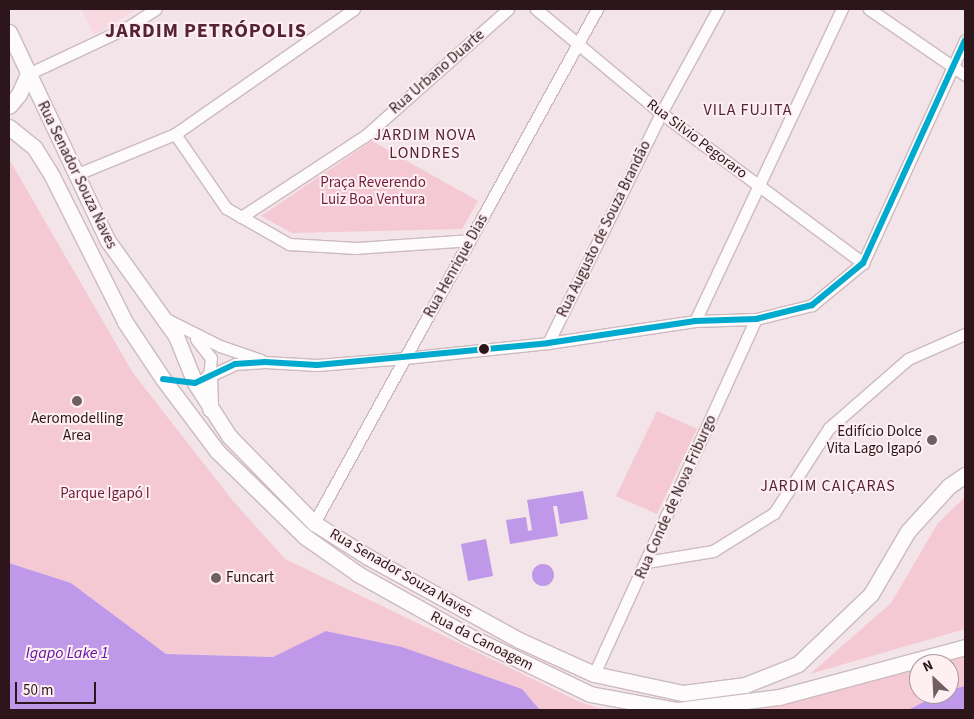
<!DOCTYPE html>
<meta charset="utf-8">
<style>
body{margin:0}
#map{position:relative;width:974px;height:719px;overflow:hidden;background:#f2e4e8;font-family:"Source Sans 3",sans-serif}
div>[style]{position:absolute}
.built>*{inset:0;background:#f8d9e1}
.green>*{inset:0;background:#f5c9d4}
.water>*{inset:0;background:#c098e9}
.round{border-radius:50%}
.roads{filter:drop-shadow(1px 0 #ccbabf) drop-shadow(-1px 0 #ccbabf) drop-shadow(0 1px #ccbabf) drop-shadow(0 -1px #ccbabf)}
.street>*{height:11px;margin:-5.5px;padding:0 5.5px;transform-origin:5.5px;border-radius:5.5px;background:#fdfbfc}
.secondary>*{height:15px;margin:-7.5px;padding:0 7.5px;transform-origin:7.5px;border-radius:7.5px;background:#fdfbfc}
.bus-1>*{height:6px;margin:-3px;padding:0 3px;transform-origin:3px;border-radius:3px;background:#00a9ce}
.dots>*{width:14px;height:14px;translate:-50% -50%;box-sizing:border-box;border:2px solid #fdeff2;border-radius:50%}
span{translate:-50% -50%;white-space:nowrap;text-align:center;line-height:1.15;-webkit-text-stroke:4px #fdeff2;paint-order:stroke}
.street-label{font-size:15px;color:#2c161c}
.park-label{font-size:15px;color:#711d3c}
.poi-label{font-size:15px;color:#2c161c}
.right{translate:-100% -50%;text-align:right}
.left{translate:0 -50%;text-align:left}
.neighbourhood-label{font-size:16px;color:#552333;letter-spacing:1px}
.water-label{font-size:16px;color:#6115a1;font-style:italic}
.district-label{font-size:20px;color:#552333;font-weight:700;letter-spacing:1px}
.frame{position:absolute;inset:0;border:10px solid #2c161c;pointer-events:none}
.north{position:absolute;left:909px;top:654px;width:50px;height:50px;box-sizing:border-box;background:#fdeff2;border:1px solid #a9989c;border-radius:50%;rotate:335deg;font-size:14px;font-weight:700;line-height:20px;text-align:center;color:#2c161c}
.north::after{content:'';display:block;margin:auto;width:18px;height:22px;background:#715e63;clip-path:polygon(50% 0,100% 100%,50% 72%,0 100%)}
.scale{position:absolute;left:15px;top:682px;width:81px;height:22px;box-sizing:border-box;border:2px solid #2c161c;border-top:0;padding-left:6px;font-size:15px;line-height:18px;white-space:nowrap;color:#2c161c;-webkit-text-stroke:4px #fdeff2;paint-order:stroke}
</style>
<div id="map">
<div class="built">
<div style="clip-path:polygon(81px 9px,137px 9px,94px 35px)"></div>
</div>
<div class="green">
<div style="clip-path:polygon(372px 141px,478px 201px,462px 229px,292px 233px,261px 216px)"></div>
<div style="clip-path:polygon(9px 159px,133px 373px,233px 501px,285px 559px,580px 702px,605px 710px,540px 710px,522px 689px,402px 647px,327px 631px,273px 657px,166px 654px,71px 583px,9px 563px)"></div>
<div style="clip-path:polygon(657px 411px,697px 429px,657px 514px,616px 496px)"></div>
<div style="clip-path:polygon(965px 497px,965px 629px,810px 674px,891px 603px,938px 523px)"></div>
<div style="clip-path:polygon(965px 656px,965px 686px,949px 690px,949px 664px,935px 664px)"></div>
<div style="clip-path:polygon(919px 669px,919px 694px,939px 694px,908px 710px,752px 710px)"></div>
</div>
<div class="water">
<div style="clip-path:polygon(583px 491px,588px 519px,560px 524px,557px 506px,553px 506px,558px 536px,510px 544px,506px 520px,526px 517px,528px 531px,532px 530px,527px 500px)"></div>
<div style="clip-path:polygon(486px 539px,493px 576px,468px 581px,461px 544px)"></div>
<div style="clip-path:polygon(9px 563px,71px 583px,166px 654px,273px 657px,326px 631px,402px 647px,522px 689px,540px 710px,9px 710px)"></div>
<div class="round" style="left:532px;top:564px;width:22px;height:22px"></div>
<div style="clip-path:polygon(965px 686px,965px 710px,908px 710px,939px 694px,949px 694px,949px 690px)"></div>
</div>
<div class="roads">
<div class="street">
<div style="left:536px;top:9px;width:163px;rotate:39.8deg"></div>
<div style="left:661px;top:113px;width:252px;rotate:36.6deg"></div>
<div style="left:869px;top:9px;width:116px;rotate:34.5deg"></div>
<div style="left:28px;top:74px;width:110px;rotate:-25.2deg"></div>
<div style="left:128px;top:27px;width:33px;rotate:-33deg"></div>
<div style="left:175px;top:134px;width:90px;rotate:55.4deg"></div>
<div style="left:226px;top:208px;width:73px;rotate:29.7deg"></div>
<div style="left:289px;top:244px;width:67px;rotate:3.4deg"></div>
<div style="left:356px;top:248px;width:114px;rotate:-4deg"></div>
<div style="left:75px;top:175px;width:108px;rotate:-22.3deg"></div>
<div style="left:175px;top:134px;width:218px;rotate:-34.9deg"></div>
<div style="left:241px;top:217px;width:148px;rotate:-33.2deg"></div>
<div style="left:365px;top:136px;width:191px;rotate:-41.6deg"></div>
<div style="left:166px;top:319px;width:60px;rotate:26.6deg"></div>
<div style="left:220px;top:346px;width:43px;rotate:18.9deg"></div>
<div style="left:695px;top:321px;width:345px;rotate:-64.8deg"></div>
<div style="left:196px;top:339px;width:24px;rotate:52deg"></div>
<div style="left:211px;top:358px;width:18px;rotate:96deg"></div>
<div style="left:548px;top:343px;width:256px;rotate:-63.8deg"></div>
<div style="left:661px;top:113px;width:119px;rotate:-61.3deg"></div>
<div style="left:203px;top:379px;width:35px;rotate:-25deg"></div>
<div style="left:235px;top:364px;width:30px;rotate:-4deg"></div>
<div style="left:265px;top:362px;width:52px;rotate:3.3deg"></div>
<div style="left:317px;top:365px;width:88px;rotate:-4.5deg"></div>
<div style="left:405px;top:358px;width:144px;rotate:-6deg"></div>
<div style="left:548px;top:343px;width:149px;rotate:-8.5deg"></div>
<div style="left:695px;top:321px;width:61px;rotate:-1.9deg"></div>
<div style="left:756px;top:319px;width:58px;rotate:-14deg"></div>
<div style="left:812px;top:305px;width:66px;rotate:-39.5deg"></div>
<div style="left:863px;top:263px;width:245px;rotate:-65.4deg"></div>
<div style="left:314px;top:523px;width:587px;rotate:-61.16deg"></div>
<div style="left:646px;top:562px;width:68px;rotate:-9.3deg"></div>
<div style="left:713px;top:551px;width:72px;rotate:-31.9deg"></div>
<div style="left:774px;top:513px;width:101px;rotate:-57.1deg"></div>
<div style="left:829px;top:428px;width:105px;rotate:-41.1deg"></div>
<div style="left:908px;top:359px;width:62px;rotate:-23.7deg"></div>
<div style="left:594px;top:674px;width:390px;rotate:-65.5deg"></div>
</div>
<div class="secondary">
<div style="left:9px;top:32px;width:231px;rotate:64.7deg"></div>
<div style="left:108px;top:241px;width:117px;rotate:54.4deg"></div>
<div style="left:176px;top:336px;width:51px;rotate:68deg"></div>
<div style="left:195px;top:383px;width:63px;rotate:57.3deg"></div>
<div style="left:229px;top:436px;width:122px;rotate:45.7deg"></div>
<div style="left:314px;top:523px;width:64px;rotate:32.2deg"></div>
<div style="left:368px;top:557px;width:172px;rotate:28.8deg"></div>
<div style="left:519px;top:640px;width:82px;rotate:24.4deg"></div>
<div style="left:594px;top:674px;width:91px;rotate:12.1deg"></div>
<div style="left:683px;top:693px;width:63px;rotate:-7.4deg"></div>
<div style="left:745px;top:685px;width:57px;rotate:-21.6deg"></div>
<div style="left:798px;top:664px;width:101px;rotate:-43.8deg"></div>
<div style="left:871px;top:594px;width:73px;rotate:-59.6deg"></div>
<div style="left:908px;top:531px;width:61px;rotate:-47.7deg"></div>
<div style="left:949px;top:486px;width:19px;rotate:-35deg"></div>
<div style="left:9px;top:106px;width:16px;rotate:-50deg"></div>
<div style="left:19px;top:94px;width:22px;rotate:-66deg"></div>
<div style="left:9px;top:127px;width:32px;rotate:39deg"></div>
<div style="left:34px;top:147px;width:34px;rotate:58deg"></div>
<div style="left:52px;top:176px;width:163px;rotate:63.4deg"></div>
<div style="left:125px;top:322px;width:69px;rotate:56.3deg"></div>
<div style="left:163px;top:379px;width:90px;rotate:53.1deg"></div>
<div style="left:217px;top:451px;width:122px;rotate:44.3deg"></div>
<div style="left:304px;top:536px;width:66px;rotate:35.1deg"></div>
<div style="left:358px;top:574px;width:125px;rotate:29.2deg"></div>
<div style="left:467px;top:635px;width:136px;rotate:25.6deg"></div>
<div style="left:590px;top:694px;width:87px;rotate:10.5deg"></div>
<div style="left:209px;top:376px;width:33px;rotate:88deg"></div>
<div style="left:677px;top:710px;width:103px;rotate:-7.3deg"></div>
<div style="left:779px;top:697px;width:193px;rotate:-15deg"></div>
</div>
</div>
<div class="bus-1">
<div style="left:163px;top:379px;width:32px;rotate:7deg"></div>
<div style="left:195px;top:383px;width:44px;rotate:-25.4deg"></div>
<div style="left:235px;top:364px;width:30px;rotate:-4deg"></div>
<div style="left:265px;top:362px;width:52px;rotate:3.3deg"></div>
<div style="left:317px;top:365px;width:232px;rotate:-5.4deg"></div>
<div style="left:548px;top:343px;width:149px;rotate:-8.5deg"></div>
<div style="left:695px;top:321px;width:61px;rotate:-1.9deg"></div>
<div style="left:756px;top:319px;width:58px;rotate:-14deg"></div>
<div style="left:812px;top:305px;width:66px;rotate:-39.5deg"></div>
<div style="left:863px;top:263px;width:245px;rotate:-65.4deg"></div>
</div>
<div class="dots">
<div style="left:484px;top:349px;background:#2c161c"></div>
<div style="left:77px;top:401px;background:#715e63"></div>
<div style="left:932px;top:440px;background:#715e63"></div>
<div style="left:216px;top:578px;background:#715e63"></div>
</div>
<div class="street-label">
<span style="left:437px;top:72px;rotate:-41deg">Rua Urbano Duarte</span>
<span style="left:697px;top:139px;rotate:37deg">Rua Silvio Pegoraro</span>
<span style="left:77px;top:175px;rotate:64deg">Rua Senador Souza Naves</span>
<span style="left:604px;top:229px;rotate:-64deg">Rua Augusto de Souza Brandão</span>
<span style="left:456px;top:266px;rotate:-61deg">Rua Henrique Dias</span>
<span style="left:676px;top:497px;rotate:-66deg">Rua Conde de Nova Friburgo</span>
<span style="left:401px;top:573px;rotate:30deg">Rua Senador Souza Naves</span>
<span style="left:482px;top:641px;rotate:27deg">Rua da Canoagem</span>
</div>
<div class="park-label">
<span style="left:373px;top:191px">Praça Reverendo<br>Luiz Boa Ventura</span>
<span style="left:105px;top:494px">Parque Igapó I</span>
</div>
<div class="poi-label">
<span style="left:77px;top:427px">Aeromodelling<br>Area</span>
<span class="right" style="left:922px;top:440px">Edifício Dolce<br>Vita Lago Igapó</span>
<span class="left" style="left:226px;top:578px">Funcart</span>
</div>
<div class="neighbourhood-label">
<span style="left:748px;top:110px">VILA FUJITA</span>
<span style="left:425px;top:144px">JARDIM NOVA<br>LONDRES</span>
<span style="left:828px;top:486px">JARDIM CAIÇARAS</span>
</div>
<div class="water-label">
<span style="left:67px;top:653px">Igapo Lake 1</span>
</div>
<div class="district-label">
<span style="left:206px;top:31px">JARDIM PETRÓPOLIS</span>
</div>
<div class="frame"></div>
<div class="north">N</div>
<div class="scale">50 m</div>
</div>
